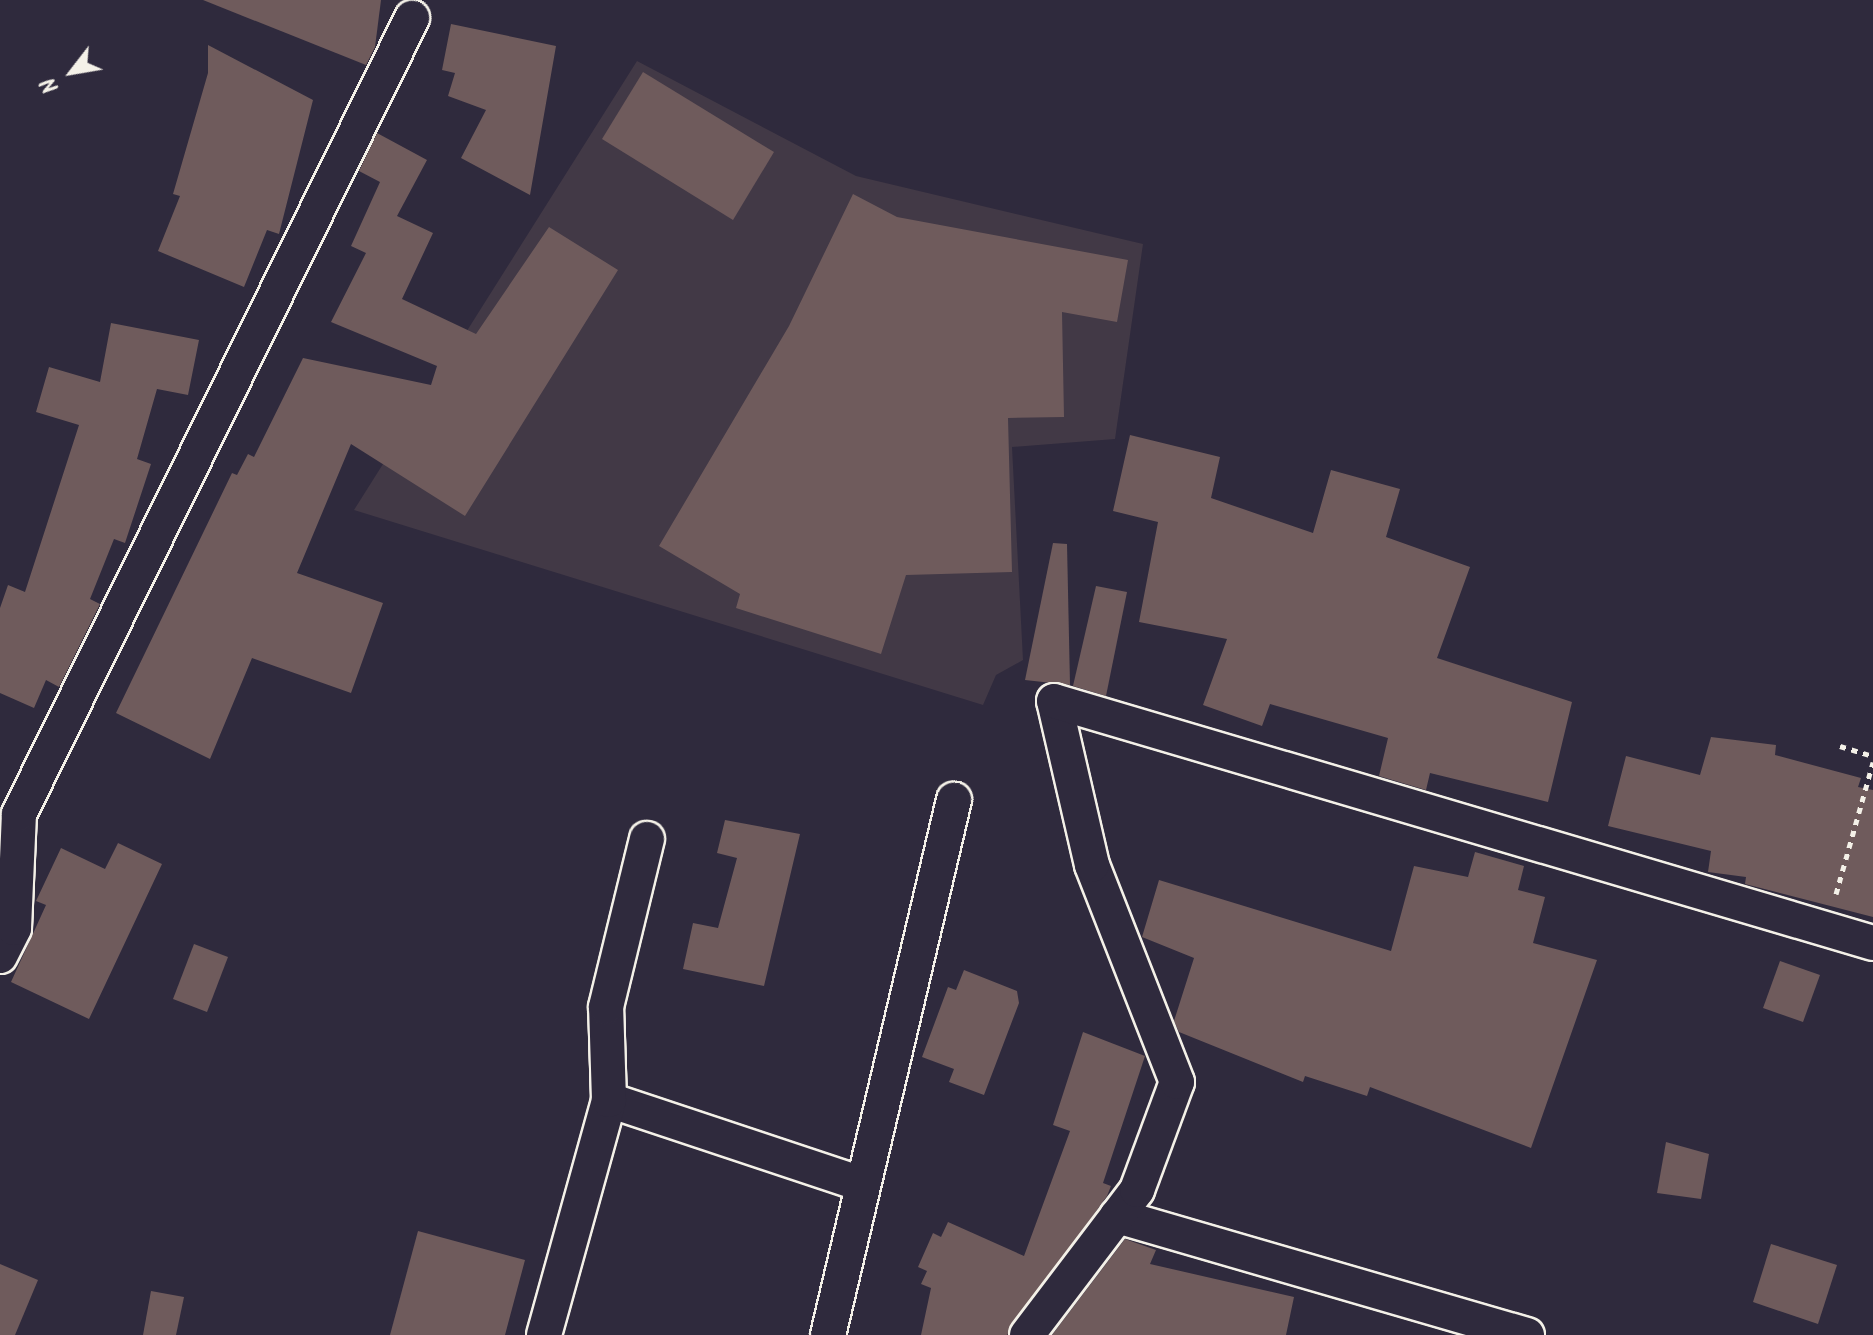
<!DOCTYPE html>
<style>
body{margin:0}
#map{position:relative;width:1873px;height:1335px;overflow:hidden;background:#2f2a3d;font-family:Kalam,sans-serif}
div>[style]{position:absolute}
.built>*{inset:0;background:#423946}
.building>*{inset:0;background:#6f5b5c}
.path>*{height:5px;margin-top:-2.5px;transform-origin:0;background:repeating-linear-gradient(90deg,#f4f1e8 0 6px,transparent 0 12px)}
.roads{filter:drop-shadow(2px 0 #f4f1e8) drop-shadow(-2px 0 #f4f1e8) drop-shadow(0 2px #f4f1e8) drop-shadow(0 -2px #f4f1e8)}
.street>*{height:34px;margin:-17px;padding:0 17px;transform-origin:17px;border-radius:17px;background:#2f2a3d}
span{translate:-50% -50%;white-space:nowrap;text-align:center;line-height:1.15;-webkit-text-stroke:7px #2f2a3d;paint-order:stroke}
.north{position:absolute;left:32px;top:32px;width:80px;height:80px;-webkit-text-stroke:6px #2f2a3d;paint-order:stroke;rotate:239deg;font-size:22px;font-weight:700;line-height:32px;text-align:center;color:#f4f1e8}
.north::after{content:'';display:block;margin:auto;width:28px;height:36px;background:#f4f1e8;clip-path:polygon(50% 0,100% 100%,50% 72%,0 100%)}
</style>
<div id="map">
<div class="built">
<div style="clip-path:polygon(637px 61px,856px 176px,1143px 244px,1115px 439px,1012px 447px,1023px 660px,996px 675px,983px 705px,354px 510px)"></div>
</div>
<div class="building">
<div style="clip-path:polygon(203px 0,381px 0,375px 47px,366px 65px)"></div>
<div style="clip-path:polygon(451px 24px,556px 46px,530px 195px,461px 158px,486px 110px,448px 96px,455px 73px,442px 70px)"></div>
<div style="clip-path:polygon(208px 45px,313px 100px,279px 234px,267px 230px,244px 287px,158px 251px,180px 196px,173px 194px,208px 73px)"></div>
<div style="clip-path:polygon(643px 72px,774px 152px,733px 220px,602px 139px)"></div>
<div style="clip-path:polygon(377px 133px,427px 160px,397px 216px,433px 233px,402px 299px,476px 334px,549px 227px,618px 270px,465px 516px,351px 444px,297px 573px,383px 603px,351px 693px,252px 658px,210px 759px,116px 713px,232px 473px,237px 475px,248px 454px,254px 457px,303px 358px,431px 385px,437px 366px,331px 322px,366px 253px,351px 246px,380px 182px,359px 171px)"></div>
<div style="clip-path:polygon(853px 194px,897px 217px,1128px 260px,1117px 322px,1062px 312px,1064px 417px,1008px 418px,1012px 572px,906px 575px,881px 654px,736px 608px,740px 594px,659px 546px,789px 326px)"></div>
<div style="clip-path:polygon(111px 323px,199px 340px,188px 395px,157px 389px,137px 459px,151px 464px,125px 543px,114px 539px,90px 599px,100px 604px,59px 687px,46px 680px,34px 708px,0 693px,0 608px,8px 585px,25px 592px,79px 425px,36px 412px,49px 367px,100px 382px)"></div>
<div style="clip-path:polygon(1130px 435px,1220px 457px,1211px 498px,1313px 533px,1331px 470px,1400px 489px,1386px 537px,1470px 567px,1437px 658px,1572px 702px,1548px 802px,1430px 773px,1426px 790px,1379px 776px,1388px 738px,1270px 704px,1262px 726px,1203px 705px,1227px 639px,1139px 622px,1158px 522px,1113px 511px)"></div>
<div style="clip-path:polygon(1053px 543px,1067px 544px,1070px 685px,1025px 680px)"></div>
<div style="clip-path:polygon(1096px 586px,1127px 592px,1106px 696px,1073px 686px)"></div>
<div style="clip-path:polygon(1711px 737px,1776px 745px,1775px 755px,1861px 778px,1858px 787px,1873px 790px,1873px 917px,1745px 884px,1746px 877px,1708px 872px,1711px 851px,1608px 826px,1626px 756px,1700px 775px)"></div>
<div style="clip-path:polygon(725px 820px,800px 834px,764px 986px,683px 969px,693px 923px,718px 928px,737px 858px,717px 853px)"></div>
<div style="clip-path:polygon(118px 843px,162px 864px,89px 1019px,11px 982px,46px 905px,36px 901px,61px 848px,105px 869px)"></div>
<div style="clip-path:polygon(1475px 852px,1524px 866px,1518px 890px,1545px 897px,1533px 943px,1597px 960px,1531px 1148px,1370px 1087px,1367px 1096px,1305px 1076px,1303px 1082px,1179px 1032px,1174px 1021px,1194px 958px,1142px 937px,1159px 880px,1391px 951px,1414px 866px,1468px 877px)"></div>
<div style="clip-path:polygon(194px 944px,228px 957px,207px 1012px,173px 999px)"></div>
<div style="clip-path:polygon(1780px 961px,1820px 975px,1803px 1022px,1763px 1008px)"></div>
<div style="clip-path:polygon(964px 970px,1017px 991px,1019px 1003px,984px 1095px,949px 1082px,954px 1069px,922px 1057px,948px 987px,956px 990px)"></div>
<div style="clip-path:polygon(1083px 1032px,1145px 1056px,1103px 1183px,1111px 1186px,1107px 1196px,1007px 1335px,921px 1335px,931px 1288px,921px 1284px,927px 1271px,918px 1267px,933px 1233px,941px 1237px,948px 1222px,1024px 1256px,1070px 1131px,1053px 1125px)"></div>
<div style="clip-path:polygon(1666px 1142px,1709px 1154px,1701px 1199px,1657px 1193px)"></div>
<div style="clip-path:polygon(418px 1231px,525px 1260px,505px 1335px,390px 1335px)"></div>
<div style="clip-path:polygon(1125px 1239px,1156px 1250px,1150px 1264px,1294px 1297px,1286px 1335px,1052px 1335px)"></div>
<div style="clip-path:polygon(1771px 1244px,1837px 1265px,1818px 1324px,1753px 1302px)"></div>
<div style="clip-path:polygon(0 1264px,38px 1280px,15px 1335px,0 1335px)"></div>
<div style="clip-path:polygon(151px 1291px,184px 1297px,176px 1335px,143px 1335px)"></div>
</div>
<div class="path">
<div style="left:1840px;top:746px;width:34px;rotate:17deg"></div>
<div style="left:1836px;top:894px;width:137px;rotate:-74.3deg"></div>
</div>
<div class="roads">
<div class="street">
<div style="left:0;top:956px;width:31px;rotate:-63deg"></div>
<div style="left:14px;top:928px;width:114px;rotate:-87.5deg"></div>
<div style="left:19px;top:814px;width:888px;rotate:-63.72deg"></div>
<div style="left:609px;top:1100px;width:263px;rotate:18.4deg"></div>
<div style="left:1117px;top:1216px;width:427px;rotate:16.2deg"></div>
<div style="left:544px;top:1335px;width:244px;rotate:-74.5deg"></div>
<div style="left:609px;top:1100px;width:93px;rotate:-91.8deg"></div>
<div style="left:606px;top:1007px;width:173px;rotate:-76.3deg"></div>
<div style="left:828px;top:1335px;width:550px;rotate:-76.75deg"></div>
<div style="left:1027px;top:1335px;width:182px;rotate:-52.8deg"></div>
<div style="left:1137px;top:1190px;width:115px;rotate:-69.7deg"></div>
<div style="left:1177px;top:1082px;width:233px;rotate:-111.4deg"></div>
<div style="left:1092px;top:865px;width:168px;rotate:-103deg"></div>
<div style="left:1054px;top:701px;width:854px;rotate:16.46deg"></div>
</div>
</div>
<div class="north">N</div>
</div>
